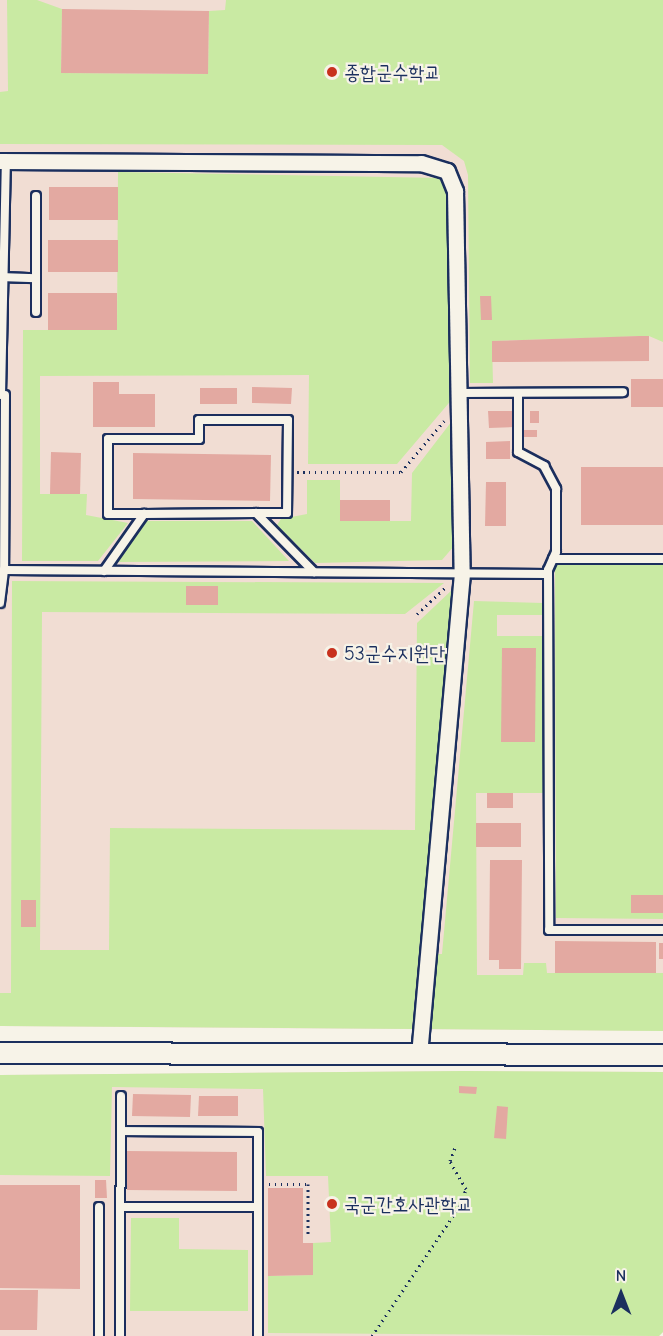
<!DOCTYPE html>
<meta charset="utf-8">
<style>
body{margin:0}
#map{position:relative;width:663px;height:1336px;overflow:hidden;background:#f7f3e8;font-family:"Comic Neue","Poor Story",sans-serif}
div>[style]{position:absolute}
.built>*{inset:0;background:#f1ddd3}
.green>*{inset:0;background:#c9eaa3}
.building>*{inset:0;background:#e3a9a1}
.path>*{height:3px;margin-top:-1.5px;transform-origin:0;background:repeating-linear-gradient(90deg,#1b2f5e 0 1.5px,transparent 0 6px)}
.roads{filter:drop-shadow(2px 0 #1b2f5e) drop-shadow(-2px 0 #1b2f5e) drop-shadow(0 2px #1b2f5e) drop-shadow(0 -2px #1b2f5e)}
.lane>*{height:8px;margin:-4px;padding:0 4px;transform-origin:4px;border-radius:4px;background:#f7f3e8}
.street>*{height:15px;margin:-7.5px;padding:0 7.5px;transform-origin:7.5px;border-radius:7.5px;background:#f7f3e8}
.secondary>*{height:20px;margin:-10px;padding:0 10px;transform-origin:10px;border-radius:10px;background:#f7f3e8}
.dots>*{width:16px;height:16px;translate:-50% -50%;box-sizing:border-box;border:3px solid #f7f3e8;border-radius:50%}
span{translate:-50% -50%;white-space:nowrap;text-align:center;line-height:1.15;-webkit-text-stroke:4.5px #f7f3e8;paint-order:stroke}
.poi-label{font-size:20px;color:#1b2f5e}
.left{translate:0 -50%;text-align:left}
.north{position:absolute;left:591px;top:1264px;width:60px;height:60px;-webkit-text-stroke:4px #f7f3e8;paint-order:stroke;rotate:0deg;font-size:16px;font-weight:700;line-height:24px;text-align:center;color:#1b2f5e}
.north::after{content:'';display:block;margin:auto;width:21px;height:27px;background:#1b2f5e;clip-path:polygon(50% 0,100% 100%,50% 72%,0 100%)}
</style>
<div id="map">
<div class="built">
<div style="clip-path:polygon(0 0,663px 0,663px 1031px,0 1026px)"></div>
<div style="clip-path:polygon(463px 1071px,663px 1072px,663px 1332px,659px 1336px,0 1336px,0 1075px)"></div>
</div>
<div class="green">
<div style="clip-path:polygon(7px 0,37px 0,62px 9px,61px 73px,208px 74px,209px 11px,225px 10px,226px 0,663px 0,663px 342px,649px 336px,492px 341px,493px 383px,470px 383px,468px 175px,464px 161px,442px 145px,0 144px,0 92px,8px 91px)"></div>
<div style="clip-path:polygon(118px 172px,442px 178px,448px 192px,454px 397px,397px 464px,308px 464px,309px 375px,40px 376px,40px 494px,87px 494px,86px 515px,128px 523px,98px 561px,22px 561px,23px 330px,117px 330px)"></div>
<div style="clip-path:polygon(452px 421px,454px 546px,442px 560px,315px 563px,277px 525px,281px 519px,307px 514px,307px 480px,340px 480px,340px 521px,411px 521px,412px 473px)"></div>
<div style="clip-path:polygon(146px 521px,252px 521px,289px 561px,117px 562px)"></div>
<div style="clip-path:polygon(663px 563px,663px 919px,556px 918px,555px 564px)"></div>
<div style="clip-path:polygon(12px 581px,444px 583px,405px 614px,42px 612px,40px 950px,109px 950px,110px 828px,415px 830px,417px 623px,453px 589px,412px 1029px,0 1026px,0 993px,11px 993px)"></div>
<div style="clip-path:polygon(474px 601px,543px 603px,543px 615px,497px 615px,497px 636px,543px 636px,545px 793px,476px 793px,477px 975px,523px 975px,524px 963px,546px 963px,547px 973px,663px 973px,663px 1031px,426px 1029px,433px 954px,442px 954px)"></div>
<div style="clip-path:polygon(463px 1071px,663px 1072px,663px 1332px,659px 1336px,268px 1333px,268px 1276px,313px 1275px,313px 1243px,331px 1242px,328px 1176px,266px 1176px,263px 1089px,112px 1087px,110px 1176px,0 1175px,0 1075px)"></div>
<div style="clip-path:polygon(131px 1218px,179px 1218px,179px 1249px,248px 1250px,248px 1311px,130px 1311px)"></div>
</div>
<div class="building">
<div style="clip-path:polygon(62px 9px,209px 11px,208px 74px,61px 73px)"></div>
<div style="clip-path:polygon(49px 187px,118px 187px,118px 220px,49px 220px)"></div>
<div style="clip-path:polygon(48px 240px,118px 240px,118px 272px,48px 272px)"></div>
<div style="clip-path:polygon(48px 293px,117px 293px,117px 330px,48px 330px)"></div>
<div style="clip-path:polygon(480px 296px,491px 296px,492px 320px,481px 320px)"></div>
<div style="clip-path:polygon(639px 336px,649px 336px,649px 361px,492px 362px,492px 341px)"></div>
<div style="clip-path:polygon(631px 379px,663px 379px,663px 407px,631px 407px)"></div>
<div style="clip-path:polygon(93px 382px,119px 382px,119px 394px,155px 394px,155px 427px,93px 427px)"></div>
<div style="clip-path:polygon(252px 387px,292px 388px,291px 404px,252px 403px)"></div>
<div style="clip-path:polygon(200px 388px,237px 388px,237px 404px,200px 404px)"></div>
<div style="clip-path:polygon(488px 411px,514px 411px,515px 427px,489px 428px)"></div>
<div style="clip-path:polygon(530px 411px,539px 411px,539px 423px,530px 423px)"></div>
<div style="clip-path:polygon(523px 430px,537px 430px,537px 437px,523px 437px)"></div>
<div style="clip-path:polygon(510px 441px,510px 459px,486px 459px,486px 442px)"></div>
<div style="clip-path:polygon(51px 452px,81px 453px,80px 494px,50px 494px)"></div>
<div style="clip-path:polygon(133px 453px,271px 455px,270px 501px,133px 499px)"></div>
<div style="clip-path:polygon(581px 467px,663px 467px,663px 525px,581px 525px)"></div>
<div style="clip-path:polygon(486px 482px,506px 482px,506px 526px,485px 526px)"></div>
<div style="clip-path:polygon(340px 500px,390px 500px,390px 521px,340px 521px)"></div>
<div style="clip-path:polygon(186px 586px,218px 586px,218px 605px,186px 605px)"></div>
<div style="clip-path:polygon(502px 648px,536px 648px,535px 742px,501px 742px)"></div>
<div style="clip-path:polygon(487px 793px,513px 793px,513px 808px,487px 808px)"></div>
<div style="clip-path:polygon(476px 823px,521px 823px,521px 847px,476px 847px)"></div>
<div style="clip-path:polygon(490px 860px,522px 860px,521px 969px,499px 969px,499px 960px,489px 960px)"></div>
<div style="clip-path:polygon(631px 895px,663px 895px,663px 913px,631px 913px)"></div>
<div style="clip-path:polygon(21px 900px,36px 900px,36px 927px,21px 927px)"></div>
<div style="clip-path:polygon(555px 941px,656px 942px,656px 973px,555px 973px)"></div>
<div style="clip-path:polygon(659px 943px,663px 943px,663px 959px,659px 959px)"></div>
<div style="clip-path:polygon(459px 1086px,477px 1087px,476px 1094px,459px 1093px)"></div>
<div style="clip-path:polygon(133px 1094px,191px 1095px,190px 1117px,132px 1116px)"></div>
<div style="clip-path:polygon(199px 1096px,238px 1096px,238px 1116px,198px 1116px)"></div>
<div style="clip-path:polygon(497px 1106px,508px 1107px,506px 1139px,494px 1138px)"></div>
<div style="clip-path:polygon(127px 1151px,237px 1152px,237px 1191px,127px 1190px)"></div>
<div style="clip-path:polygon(95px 1180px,106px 1180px,107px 1198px,95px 1198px)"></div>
<div style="clip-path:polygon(0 1185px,80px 1185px,80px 1289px,0 1288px)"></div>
<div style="clip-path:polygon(268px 1188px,303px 1188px,303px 1243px,313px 1243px,313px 1275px,268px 1276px)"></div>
<div style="clip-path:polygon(0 1290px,38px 1290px,37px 1330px,0 1330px)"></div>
</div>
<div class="path">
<div style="left:297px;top:472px;width:104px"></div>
<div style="left:401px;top:472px;width:67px;rotate:-49.9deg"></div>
<div style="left:417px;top:614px;width:40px;rotate:-43deg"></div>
<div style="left:269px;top:1184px;width:39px"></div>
<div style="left:308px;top:1184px;width:51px;rotate:90deg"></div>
<div style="left:372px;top:1336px;width:159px;rotate:-56deg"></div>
<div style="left:461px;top:1204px;width:16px;rotate:-72deg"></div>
<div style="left:466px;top:1189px;width:32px;rotate:-120deg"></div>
<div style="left:450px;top:1161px;width:15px;rotate:-70deg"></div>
</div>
<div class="roads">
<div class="lane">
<div style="left:36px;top:196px;width:116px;rotate:90deg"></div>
<div style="left:0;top:277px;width:36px;rotate:2deg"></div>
<div style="left:459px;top:393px;width:164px;rotate:-0.3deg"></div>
<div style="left:518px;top:393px;width:59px;rotate:90deg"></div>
<div style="left:518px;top:452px;width:30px;rotate:28deg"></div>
<div style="left:544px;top:466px;width:26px;rotate:62deg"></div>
<div style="left:556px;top:489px;width:63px;rotate:90deg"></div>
<div style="left:556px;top:552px;width:20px;rotate:114deg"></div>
<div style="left:548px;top:570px;width:360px;rotate:89.8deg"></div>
<div style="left:549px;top:930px;width:114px"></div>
<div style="left:1px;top:395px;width:234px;rotate:-88.8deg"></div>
<div style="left:5px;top:395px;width:175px;rotate:90.3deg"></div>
<div style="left:4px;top:570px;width:544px;rotate:0.42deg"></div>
<div style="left:144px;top:514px;width:36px;rotate:180deg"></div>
<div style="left:108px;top:514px;width:75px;rotate:-90deg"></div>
<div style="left:108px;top:439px;width:91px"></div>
<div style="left:199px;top:439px;width:19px;rotate:-90deg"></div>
<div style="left:199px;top:420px;width:89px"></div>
<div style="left:288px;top:420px;width:93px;rotate:90.6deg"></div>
<div style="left:287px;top:513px;width:31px;rotate:180deg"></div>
<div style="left:553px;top:559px;width:110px"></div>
<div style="left:104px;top:571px;width:70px;rotate:-54.9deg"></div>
<div style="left:144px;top:514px;width:112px;rotate:-0.5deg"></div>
<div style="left:256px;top:513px;width:83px;rotate:45.5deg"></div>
<div style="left:0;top:603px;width:33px;rotate:-83deg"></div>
<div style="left:121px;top:1131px;width:137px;rotate:0.4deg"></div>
<div style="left:258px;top:1132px;width:204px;rotate:90deg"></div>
<div style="left:99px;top:1207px;width:129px;rotate:90deg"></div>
<div style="left:120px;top:1207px;width:138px"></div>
<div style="left:120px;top:1336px;width:240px;rotate:-89.8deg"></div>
</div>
<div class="street">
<div style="left:0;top:161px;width:421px;rotate:0.3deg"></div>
<div style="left:421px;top:163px;width:27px;rotate:17deg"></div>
<div style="left:447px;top:171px;width:22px;rotate:68deg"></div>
<div style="left:455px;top:191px;width:382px;rotate:89deg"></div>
<div style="left:462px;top:573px;width:483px;rotate:95.1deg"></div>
</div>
<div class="secondary">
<div style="left:0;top:1053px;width:663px;rotate:0.17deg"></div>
</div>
</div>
<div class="dots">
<div style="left:332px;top:72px;background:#c8321e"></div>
<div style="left:332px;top:653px;background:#c8321e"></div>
<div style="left:332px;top:1204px;background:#c8321e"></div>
</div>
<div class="poi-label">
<span class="left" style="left:344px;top:72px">종합군수학교</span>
<span class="left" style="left:344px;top:653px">53군수지원단</span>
<span class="left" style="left:344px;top:1204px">국군간호사관학교</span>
</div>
<div class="north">N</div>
</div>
